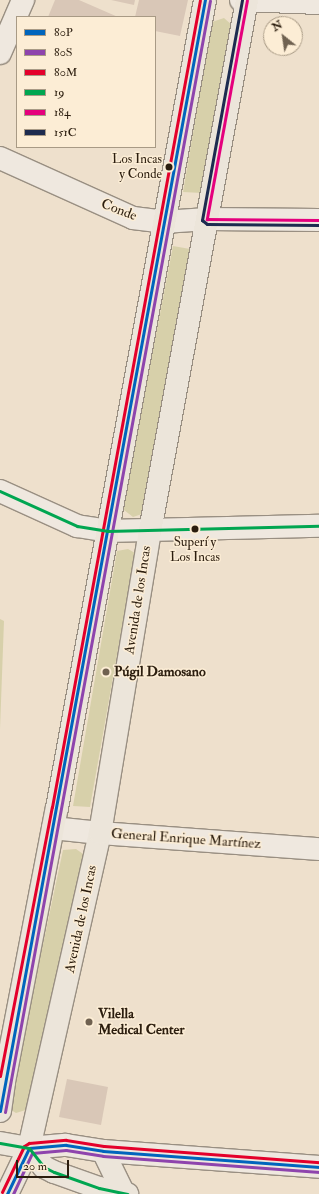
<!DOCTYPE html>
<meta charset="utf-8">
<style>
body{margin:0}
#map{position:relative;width:319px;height:1194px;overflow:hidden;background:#eee0cc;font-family:"IM FELL Double Pica",serif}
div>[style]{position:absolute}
.green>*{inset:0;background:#d7d0aa}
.building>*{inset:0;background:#d9c7b7}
.roads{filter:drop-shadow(1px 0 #998f82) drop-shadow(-1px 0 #998f82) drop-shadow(0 1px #998f82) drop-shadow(0 -1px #998f82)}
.minor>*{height:22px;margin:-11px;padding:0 11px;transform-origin:11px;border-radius:11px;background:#efe8df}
.major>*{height:22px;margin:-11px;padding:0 11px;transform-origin:11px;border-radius:11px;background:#ece5da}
.bus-1>*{height:3px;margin:-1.5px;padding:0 1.5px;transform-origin:1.5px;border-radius:1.5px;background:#0065bd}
.bus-2>*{height:3px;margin:-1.5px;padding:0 1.5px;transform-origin:1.5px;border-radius:1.5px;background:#8e44ad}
.bus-3>*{height:3px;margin:-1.5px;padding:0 1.5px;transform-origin:1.5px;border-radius:1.5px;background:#e4002b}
.bus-4>*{height:3px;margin:-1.5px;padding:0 1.5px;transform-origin:1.5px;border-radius:1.5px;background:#00a651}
.bus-5>*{height:3px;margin:-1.5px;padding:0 1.5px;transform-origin:1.5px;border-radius:1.5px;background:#e5007d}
.bus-6>*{height:3px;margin:-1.5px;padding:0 1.5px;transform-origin:1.5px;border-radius:1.5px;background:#1d2b4f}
.dots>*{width:11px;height:11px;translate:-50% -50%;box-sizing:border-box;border:2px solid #fcedd5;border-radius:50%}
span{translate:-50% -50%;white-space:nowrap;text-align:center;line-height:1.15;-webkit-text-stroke:3px #fcedd5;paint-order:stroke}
.bus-label{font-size:13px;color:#2b1d0e}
.right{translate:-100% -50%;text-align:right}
.street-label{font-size:14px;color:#2b1d0e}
.poi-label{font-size:14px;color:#2b1d0e;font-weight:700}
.left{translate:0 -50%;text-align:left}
.legend{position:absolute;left:16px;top:16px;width:140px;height:132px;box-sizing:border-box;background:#fcedd5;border:1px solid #a89a85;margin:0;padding:5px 7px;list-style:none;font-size:12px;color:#2b1d0e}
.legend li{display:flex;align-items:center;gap:8px;height:20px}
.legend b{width:20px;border:1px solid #a89a85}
.north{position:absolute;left:263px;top:16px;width:40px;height:40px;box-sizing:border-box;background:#fcedd5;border:1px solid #a89a85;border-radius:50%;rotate:330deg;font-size:11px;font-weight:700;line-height:16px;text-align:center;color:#2b1d0e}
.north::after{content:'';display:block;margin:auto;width:14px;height:18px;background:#6f6150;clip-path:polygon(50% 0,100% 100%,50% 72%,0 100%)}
.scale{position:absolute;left:16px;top:1160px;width:53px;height:18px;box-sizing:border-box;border:2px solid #2b1d0e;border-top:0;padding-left:5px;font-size:12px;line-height:14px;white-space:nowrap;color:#2b1d0e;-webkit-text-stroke:3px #fcedd5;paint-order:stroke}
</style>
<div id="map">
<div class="green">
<div style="clip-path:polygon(224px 18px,233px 26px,202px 193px,183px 192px,212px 22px)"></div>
<div style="clip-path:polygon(173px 246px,190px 249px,142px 514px,133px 517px,124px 510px,123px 507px)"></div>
<div style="clip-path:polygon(128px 549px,135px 553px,90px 807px,73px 806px,117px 551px)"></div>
<div style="clip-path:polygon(0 619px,4px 621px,0 729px)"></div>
<div style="clip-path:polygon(76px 849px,86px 856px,29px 1109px,16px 1113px,11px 1110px,9px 1105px,63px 850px)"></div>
</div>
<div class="building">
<div style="clip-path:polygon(55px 0,79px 0,118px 17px,48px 17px)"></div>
<div style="clip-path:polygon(111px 0,135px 0,134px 5px)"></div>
<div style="clip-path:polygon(139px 0,188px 0,180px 36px,155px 31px,155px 17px,135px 17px)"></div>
<div style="clip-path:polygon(67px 1079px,108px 1087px,101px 1125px,59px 1117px)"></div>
</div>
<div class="roads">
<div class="minor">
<div style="left:241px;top:0;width:78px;rotate:2.2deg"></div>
<div style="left:0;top:53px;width:58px;rotate:-66.5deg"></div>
<div style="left:0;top:158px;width:146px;rotate:24.3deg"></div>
<div style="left:133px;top:218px;width:31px;rotate:7deg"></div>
<div style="left:164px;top:222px;width:43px;rotate:-4deg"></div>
<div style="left:207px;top:219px;width:112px;rotate:0.5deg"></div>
<div style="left:0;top:491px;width:85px;rotate:24.4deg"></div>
<div style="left:77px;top:526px;width:30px;rotate:9deg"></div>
<div style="left:107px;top:531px;width:212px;rotate:-1.4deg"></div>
<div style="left:53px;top:828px;width:47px;rotate:6.1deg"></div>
<div style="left:100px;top:833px;width:220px;rotate:4.2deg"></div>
<div style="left:29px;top:1148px;width:37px;rotate:-5deg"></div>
<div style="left:66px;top:1145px;width:37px;rotate:9deg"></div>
<div style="left:103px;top:1151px;width:217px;rotate:4.2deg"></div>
</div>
<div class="major">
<div style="left:0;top:1111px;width:29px;rotate:-82deg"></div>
<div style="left:4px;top:1082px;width:279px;rotate:-79.1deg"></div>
<div style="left:57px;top:808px;width:821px;rotate:-79.62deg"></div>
<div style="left:0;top:1143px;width:29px;rotate:10deg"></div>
<div style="left:29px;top:1148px;width:24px;rotate:52deg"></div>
<div style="left:44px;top:1167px;width:11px;rotate:27deg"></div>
<div style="left:54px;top:1172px;width:48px;rotate:19.6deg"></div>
<div style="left:99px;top:1188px;width:29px;rotate:12deg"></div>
<div style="left:103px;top:1151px;width:46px;rotate:64deg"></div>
<div style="left:7px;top:1194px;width:51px;rotate:-64.4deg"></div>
<div style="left:29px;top:1148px;width:323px;rotate:-77.3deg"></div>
<div style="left:100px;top:833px;width:306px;rotate:-80.6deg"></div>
<div style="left:150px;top:531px;width:540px;rotate:-79.65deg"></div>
</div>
</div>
<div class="bus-1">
<div style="left:0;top:1111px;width:1130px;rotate:-79.55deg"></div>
<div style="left:7px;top:1194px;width:51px;rotate:-64.4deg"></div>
<div style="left:29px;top:1148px;width:37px;rotate:-5deg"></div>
<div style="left:66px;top:1145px;width:37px;rotate:9deg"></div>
<div style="left:103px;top:1151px;width:217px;rotate:4.2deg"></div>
</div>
<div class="bus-2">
<div style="left:5px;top:1112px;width:1130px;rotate:-79.55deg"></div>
<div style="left:13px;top:1194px;width:45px;rotate:-65.1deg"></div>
<div style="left:32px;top:1153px;width:34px;rotate:-5deg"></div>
<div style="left:66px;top:1150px;width:37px;rotate:9deg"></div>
<div style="left:103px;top:1156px;width:217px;rotate:4.2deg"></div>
</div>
<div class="bus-3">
<div style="left:0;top:1076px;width:274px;rotate:-79.1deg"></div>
<div style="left:52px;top:807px;width:820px;rotate:-79.61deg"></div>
<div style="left:2px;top:1192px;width:51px;rotate:-64.4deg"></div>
<div style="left:24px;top:1146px;width:6px;rotate:-31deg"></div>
<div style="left:29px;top:1143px;width:37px;rotate:-5deg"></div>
<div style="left:66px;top:1140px;width:38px;rotate:9deg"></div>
<div style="left:104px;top:1146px;width:216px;rotate:4.3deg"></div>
</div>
<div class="bus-4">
<div style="left:0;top:491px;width:85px;rotate:24.4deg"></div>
<div style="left:77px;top:526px;width:30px;rotate:9deg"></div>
<div style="left:107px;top:531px;width:212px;rotate:-1.4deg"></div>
<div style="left:0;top:1143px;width:29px;rotate:10deg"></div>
<div style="left:29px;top:1148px;width:24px;rotate:52deg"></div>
<div style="left:44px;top:1167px;width:11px;rotate:27deg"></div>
<div style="left:54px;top:1172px;width:48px;rotate:19.6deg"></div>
<div style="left:99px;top:1188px;width:29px;rotate:12deg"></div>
</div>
<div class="bus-5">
<div style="left:247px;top:0;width:223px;rotate:100.4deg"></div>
<div style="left:207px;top:219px;width:112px;rotate:0.5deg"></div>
</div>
<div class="bus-6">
<div style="left:242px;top:0;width:224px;rotate:100.3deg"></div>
<div style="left:202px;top:220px;width:6px;rotate:39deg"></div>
<div style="left:207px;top:224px;width:112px;rotate:0.5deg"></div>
</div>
<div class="dots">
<div style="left:169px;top:167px;background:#2b1d0e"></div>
<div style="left:195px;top:529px;background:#2b1d0e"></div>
<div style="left:106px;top:672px;background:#6f6150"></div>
<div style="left:89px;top:1022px;background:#6f6150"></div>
</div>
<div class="bus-label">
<span class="right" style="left:162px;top:167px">Los Incas<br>y Conde</span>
<span style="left:195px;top:550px">Superí y<br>Los Incas</span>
</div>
<div class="street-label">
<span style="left:119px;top:210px;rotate:21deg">Conde</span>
<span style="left:138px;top:600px;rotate:-81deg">Avenida de los Incas</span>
<span style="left:186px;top:839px;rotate:4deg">General Enrique Martínez</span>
<span style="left:81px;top:919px;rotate:-78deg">Avenida de los Incas</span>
</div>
<div class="poi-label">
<span class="left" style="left:114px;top:672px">Púgil Damosano</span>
<span class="left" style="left:98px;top:1022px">Vilella<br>Medical Center</span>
</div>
<ul class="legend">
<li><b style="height:5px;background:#0065bd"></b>80P</li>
<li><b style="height:5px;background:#8e44ad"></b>80S</li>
<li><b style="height:5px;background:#e4002b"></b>80M</li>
<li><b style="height:5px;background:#00a651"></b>19</li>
<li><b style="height:5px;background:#e5007d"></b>184</li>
<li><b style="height:5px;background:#1d2b4f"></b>151C</li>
</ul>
<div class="north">N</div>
<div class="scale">20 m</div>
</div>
